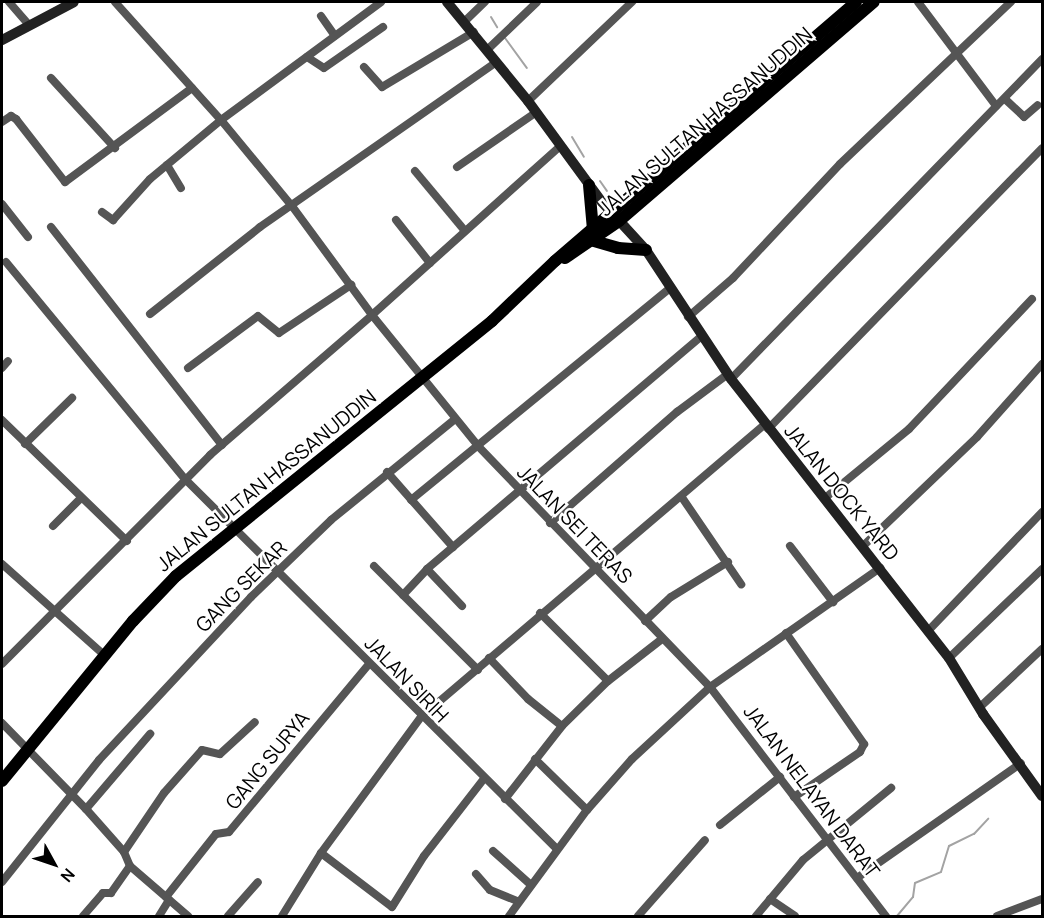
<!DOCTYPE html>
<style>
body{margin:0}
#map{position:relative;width:1044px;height:918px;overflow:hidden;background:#fff;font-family:Manrope,sans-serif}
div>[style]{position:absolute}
.stream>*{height:2px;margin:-1px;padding:0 1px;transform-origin:1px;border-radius:1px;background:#a3a3a3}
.street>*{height:8px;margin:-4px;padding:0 4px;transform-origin:4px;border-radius:4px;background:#555}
.secondary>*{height:10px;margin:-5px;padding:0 5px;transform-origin:5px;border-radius:5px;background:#222}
.primary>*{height:12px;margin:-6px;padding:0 6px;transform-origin:6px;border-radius:6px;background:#000}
span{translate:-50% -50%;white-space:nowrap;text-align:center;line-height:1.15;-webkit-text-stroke:5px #fff;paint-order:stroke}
.street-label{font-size:20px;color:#000}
.frame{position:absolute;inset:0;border:3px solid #000;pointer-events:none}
.north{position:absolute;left:24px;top:834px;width:60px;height:60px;-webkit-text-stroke:4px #fff;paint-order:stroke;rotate:130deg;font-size:16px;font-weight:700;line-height:24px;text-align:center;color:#000}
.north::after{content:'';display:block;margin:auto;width:21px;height:27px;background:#000;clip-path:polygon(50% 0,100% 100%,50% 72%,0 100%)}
</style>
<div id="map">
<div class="stream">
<div style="left:491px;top:17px;width:12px;rotate:59deg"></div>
<div style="left:505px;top:38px;width:37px;rotate:54deg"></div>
<div style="left:572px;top:137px;width:23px;rotate:59deg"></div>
<div style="left:600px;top:181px;width:12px;rotate:55deg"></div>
<div style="left:897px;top:916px;width:25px;rotate:-50deg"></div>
<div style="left:913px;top:897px;width:14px;rotate:-82deg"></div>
<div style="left:915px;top:883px;width:28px;rotate:-23deg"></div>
<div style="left:941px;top:872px;width:27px;rotate:-73deg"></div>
<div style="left:949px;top:846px;width:28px;rotate:-26deg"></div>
<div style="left:974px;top:834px;width:21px;rotate:-47deg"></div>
</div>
<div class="street">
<div style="left:9px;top:2px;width:29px;rotate:49deg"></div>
<div style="left:115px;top:2px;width:159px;rotate:48.1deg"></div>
<div style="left:221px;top:120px;width:112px;rotate:50.5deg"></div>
<div style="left:292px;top:206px;width:135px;rotate:53.7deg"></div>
<div style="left:372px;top:315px;width:251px;rotate:-41.9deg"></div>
<div style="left:918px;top:2px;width:130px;rotate:53.1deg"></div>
<div style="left:321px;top:16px;width:24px;rotate:55deg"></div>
<div style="left:464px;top:22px;width:29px;rotate:-44deg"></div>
<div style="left:487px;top:50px;width:69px;rotate:-43.8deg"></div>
<div style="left:307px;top:57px;width:20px;rotate:33deg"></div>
<div style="left:324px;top:68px;width:72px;rotate:-34.8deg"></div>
<div style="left:364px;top:67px;width:27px;rotate:48deg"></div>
<div style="left:382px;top:87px;width:107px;rotate:-30.9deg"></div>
<div style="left:51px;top:78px;width:95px;rotate:47.6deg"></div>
<div style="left:1005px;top:99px;width:26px;rotate:43deg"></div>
<div style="left:1024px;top:117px;width:18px;rotate:-41deg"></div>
<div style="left:528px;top:101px;width:144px;rotate:-43.6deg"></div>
<div style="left:2px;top:122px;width:11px;rotate:-34deg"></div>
<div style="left:11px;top:116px;width:6px;rotate:31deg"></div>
<div style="left:16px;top:119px;width:80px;rotate:52.1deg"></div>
<div style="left:65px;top:182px;width:158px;rotate:-36.5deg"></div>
<div style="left:167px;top:165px;width:27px;rotate:59deg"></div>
<div style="left:457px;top:167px;width:95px;rotate:-34.7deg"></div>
<div style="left:415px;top:171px;width:78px;rotate:50.2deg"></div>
<div style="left:2px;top:204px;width:42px;rotate:51.8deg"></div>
<div style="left:102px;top:212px;width:14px;rotate:36deg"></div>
<div style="left:113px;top:220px;width:55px;rotate:-47.9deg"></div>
<div style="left:150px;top:179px;width:92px;rotate:-39.7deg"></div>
<div style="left:221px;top:120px;width:199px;rotate:-36.4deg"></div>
<div style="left:396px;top:220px;width:55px;rotate:51.7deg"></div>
<div style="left:51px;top:227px;width:277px;rotate:51.9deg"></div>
<div style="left:6px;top:262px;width:283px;rotate:50.5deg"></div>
<div style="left:186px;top:480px;width:523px;rotate:44.85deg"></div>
<div style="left:150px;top:314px;width:140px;rotate:-38.3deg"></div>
<div style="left:260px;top:227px;width:287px;rotate:-34.9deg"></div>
<div style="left:688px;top:317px;width:60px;rotate:-40.9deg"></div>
<div style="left:733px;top:278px;width:156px;rotate:-46.8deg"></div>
<div style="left:840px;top:164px;width:236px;rotate:-43.5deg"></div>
<div style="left:2px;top:368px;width:9px;rotate:-49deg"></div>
<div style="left:188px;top:368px;width:87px;rotate:-36.6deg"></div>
<div style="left:258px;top:316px;width:27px;rotate:39deg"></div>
<div style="left:279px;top:333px;width:87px;rotate:-33.7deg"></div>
<div style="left:731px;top:379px;width:446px;rotate:-45.8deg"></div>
<div style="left:2px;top:420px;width:174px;rotate:44.1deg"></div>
<div style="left:768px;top:429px;width:392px;rotate:-45.7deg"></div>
<div style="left:25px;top:444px;width:66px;rotate:-44.4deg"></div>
<div style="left:387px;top:472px;width:100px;rotate:48.7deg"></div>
<div style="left:681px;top:496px;width:107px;rotate:55.7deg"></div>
<div style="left:825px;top:498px;width:109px;rotate:-39.4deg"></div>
<div style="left:909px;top:429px;width:179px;rotate:-46.6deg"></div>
<div style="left:411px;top:500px;width:335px;rotate:-39.3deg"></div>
<div style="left:550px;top:523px;width:169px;rotate:-41.2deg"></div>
<div style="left:677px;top:412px;width:64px;rotate:-36.7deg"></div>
<div style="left:53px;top:526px;width:38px;rotate:-45deg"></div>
<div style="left:790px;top:546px;width:71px;rotate:52.5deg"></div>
<div style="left:862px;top:547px;width:159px;rotate:-43.7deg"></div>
<div style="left:977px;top:437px;width:98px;rotate:-48.3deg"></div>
<div style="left:2px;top:564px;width:137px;rotate:41.7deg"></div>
<div style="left:374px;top:566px;width:147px;rotate:45deg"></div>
<div style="left:427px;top:569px;width:51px;rotate:46.6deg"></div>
<div style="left:403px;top:595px;width:35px;rotate:-47deg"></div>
<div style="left:427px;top:569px;width:359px;rotate:-40.3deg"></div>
<div style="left:540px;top:613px;width:96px;rotate:45deg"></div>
<div style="left:645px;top:621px;width:35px;rotate:-43deg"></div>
<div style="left:671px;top:597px;width:67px;rotate:-31.6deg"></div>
<div style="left:928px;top:631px;width:165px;rotate:-46.2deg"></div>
<div style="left:786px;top:633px;width:136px;rotate:54.9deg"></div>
<div style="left:864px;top:744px;width:9px;rotate:117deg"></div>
<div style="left:860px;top:752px;width:80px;rotate:145.7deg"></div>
<div style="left:489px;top:658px;width:57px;rotate:46.4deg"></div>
<div style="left:528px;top:699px;width:43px;rotate:38.5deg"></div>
<div style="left:949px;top:658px;width:129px;rotate:-43.7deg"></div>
<div style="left:2px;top:664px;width:295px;rotate:-45.1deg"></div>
<div style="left:210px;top:455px;width:214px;rotate:-40.8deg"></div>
<div style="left:372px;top:315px;width:169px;rotate:51deg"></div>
<div style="left:478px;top:446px;width:335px;rotate:46.1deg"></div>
<div style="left:710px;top:687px;width:289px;rotate:52.5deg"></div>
<div style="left:980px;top:707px;width:85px;rotate:-43.1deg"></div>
<div style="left:2px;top:723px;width:120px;rotate:45.7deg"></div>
<div style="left:86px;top:809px;width:57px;rotate:48.5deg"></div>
<div style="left:124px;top:852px;width:15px;rotate:67deg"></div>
<div style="left:130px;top:866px;width:77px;rotate:40.8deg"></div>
<div style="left:535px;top:759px;width:73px;rotate:44.4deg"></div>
<div style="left:505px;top:799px;width:93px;rotate:-52deg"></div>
<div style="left:562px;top:726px;width:64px;rotate:-44.4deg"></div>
<div style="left:608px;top:681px;width:68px;rotate:-37.9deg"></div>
<div style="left:86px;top:809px;width:99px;rotate:-49.5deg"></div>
<div style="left:720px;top:825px;width:77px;rotate:-38.7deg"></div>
<div style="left:493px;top:851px;width:51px;rotate:41.8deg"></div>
<div style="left:124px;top:852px;width:71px;rotate:-55.9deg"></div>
<div style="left:164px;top:793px;width:57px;rotate:-48.5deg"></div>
<div style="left:202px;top:750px;width:18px;rotate:13deg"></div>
<div style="left:220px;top:754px;width:47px;rotate:-42.4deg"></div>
<div style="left:321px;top:853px;width:89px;rotate:37.3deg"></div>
<div style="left:392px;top:907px;width:60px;rotate:-57.9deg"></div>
<div style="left:424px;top:856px;width:96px;rotate:-52.2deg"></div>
<div style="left:476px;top:874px;width:21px;rotate:49deg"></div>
<div style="left:490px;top:890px;width:31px;rotate:22deg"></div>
<div style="left:857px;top:878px;width:200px;rotate:-35deg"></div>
<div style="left:2px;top:882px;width:156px;rotate:-51.5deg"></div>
<div style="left:99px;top:760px;width:223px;rotate:-47deg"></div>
<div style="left:251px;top:597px;width:111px;rotate:-43.9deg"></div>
<div style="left:331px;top:520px;width:159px;rotate:-39.1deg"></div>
<div style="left:166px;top:897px;width:80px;rotate:-51.6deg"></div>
<div style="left:216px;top:834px;width:13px;rotate:-9deg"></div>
<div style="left:229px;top:832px;width:219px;rotate:-50.2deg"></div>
<div style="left:770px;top:899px;width:30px;rotate:34deg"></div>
<div style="left:83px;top:916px;width:30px;rotate:-49deg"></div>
<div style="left:103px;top:893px;width:8px"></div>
<div style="left:111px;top:893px;width:33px;rotate:-55deg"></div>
<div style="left:159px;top:916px;width:19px;rotate:-58deg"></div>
<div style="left:228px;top:916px;width:45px;rotate:-48.6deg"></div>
<div style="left:282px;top:916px;width:74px;rotate:-58.2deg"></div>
<div style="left:321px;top:853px;width:169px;rotate:-53.7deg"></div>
<div style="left:421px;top:717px;width:452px;rotate:-40.4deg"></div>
<div style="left:509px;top:916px;width:132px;rotate:-53.7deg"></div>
<div style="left:587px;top:810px;width:68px;rotate:-48.6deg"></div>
<div style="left:632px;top:759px;width:106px;rotate:-42.7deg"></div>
<div style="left:710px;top:687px;width:208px;rotate:-35deg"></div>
<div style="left:638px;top:916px;width:101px;rotate:-48.6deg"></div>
<div style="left:756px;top:916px;width:73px;rotate:-50deg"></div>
<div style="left:803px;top:860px;width:114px;rotate:-39.3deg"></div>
<div style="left:997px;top:916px;width:48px;rotate:-20.7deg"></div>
</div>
<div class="secondary">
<div style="left:447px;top:2px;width:128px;rotate:50.7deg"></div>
<div style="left:528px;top:101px;width:125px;rotate:53.8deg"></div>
<div style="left:602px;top:202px;width:65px;rotate:47.5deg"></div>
<div style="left:646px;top:250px;width:154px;rotate:56.6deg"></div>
<div style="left:731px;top:379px;width:354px;rotate:52deg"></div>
<div style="left:949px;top:658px;width:66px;rotate:58.7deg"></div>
<div style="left:983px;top:714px;width:101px;rotate:54.3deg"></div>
<div style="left:2px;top:40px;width:81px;rotate:-27.8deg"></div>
</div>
<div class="primary">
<div style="left:589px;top:185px;width:45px;rotate:84.9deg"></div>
<div style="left:594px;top:241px;width:25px;rotate:16deg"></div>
<div style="left:618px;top:248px;width:28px;rotate:4deg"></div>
<div style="left:565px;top:258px;width:65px;rotate:-34.4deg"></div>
<div style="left:619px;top:221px;width:336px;rotate:-40.7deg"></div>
<div style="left:2px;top:781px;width:207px;rotate:-50.7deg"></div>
<div style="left:133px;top:621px;width:62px;rotate:-46.3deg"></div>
<div style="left:176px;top:576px;width:406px;rotate:-38.9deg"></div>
<div style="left:492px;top:321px;width:87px;rotate:-43.6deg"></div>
<div style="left:555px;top:261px;width:397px;rotate:-40.7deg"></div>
</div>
<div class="street-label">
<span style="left:705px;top:121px;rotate:-41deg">JALAN SULTAN HASSANUDDIN</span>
<span style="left:266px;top:480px;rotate:-39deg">JALAN SULTAN HASSANUDDIN</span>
<span style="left:842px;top:492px;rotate:51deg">JALAN DOCK YARD</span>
<span style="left:575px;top:524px;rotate:46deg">JALAN SEI TERAS</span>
<span style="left:241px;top:586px;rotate:-45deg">GANG SEKAR</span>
<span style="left:407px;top:679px;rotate:46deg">JALAN SIRIH</span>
<span style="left:267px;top:760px;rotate:-51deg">GANG SURYA</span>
<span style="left:812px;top:791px;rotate:53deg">JALAN NELAYAN DARAT</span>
</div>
<div class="frame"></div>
<div class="north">N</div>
</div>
